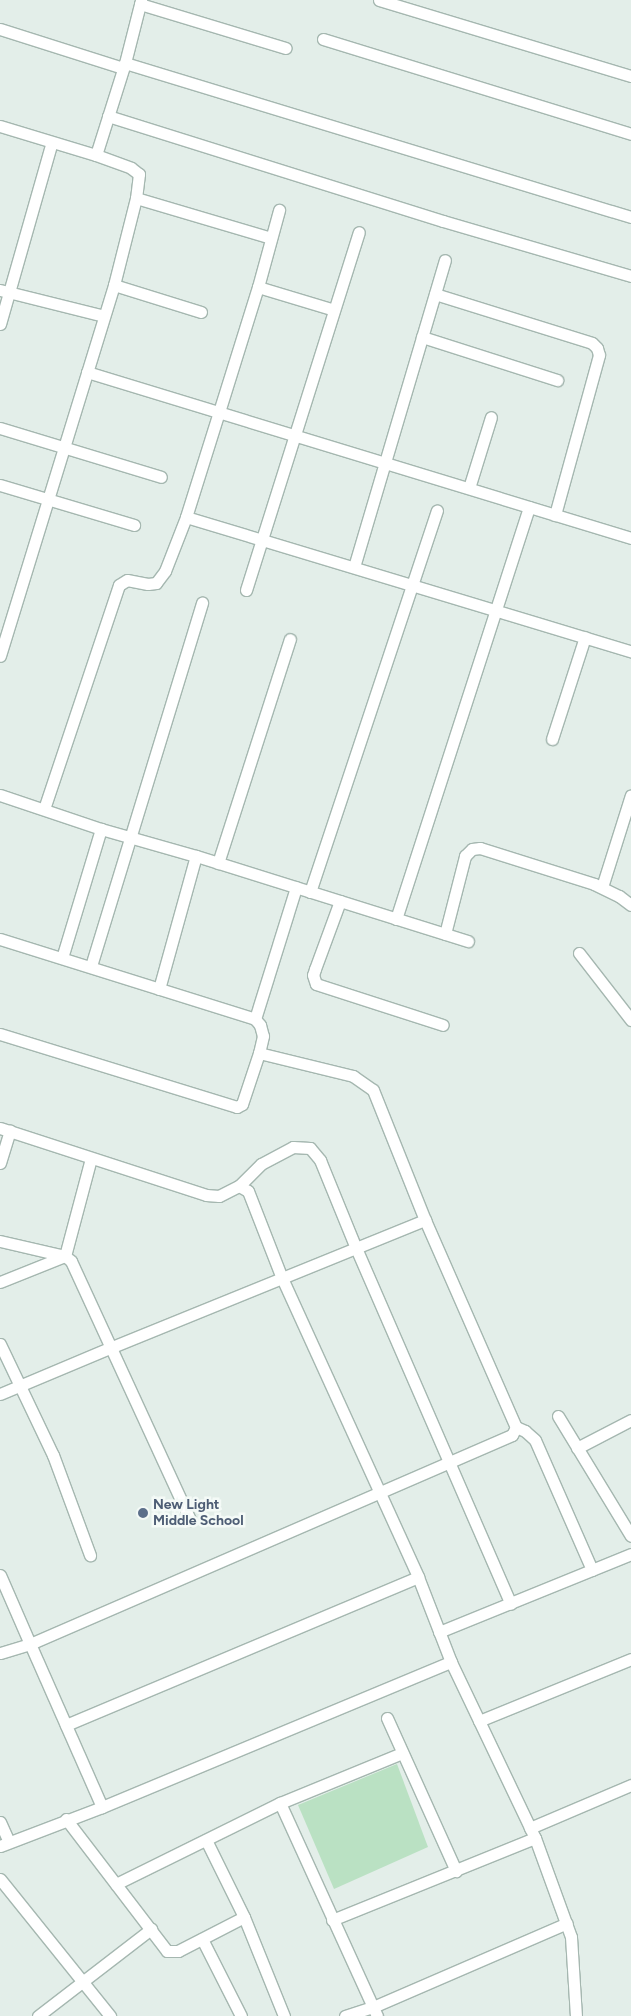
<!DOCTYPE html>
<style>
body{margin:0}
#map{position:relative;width:631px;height:2016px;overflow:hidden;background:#e3eee9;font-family:Figtree,sans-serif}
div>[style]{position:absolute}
.green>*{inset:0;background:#bae1c3}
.roads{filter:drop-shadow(1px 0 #a5b7b0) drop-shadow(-1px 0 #a5b7b0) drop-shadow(0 1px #a5b7b0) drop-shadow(0 -1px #a5b7b0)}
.street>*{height:11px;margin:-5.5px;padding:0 5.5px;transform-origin:5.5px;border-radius:5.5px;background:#fff}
.dots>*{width:14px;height:14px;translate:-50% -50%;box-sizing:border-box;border:2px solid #f4faf7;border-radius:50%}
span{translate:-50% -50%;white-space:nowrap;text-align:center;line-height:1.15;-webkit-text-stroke:5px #f4faf7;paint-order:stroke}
.service-label{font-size:14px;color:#4e5e75;font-weight:700}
.left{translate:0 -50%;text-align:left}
</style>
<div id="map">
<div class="green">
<div style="clip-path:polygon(397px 1764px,428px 1847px,334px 1889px,298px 1805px)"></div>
</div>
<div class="roads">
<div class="street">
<div style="left:379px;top:0;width:263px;rotate:16.8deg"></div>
<div style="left:140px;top:4px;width:152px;rotate:16.8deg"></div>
<div style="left:0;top:29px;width:129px;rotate:17.6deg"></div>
<div style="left:323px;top:39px;width:322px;rotate:17.1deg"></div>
<div style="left:125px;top:63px;width:529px;rotate:16.93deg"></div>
<div style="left:108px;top:116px;width:351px;rotate:17.4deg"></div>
<div style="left:443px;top:221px;width:196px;rotate:16.3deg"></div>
<div style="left:0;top:126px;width:100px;rotate:16.8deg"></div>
<div style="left:96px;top:155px;width:37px;rotate:20deg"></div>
<div style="left:131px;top:168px;width:10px;rotate:37deg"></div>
<div style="left:139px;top:174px;width:24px;rotate:97deg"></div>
<div style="left:136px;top:198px;width:90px;rotate:104.2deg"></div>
<div style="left:114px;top:285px;width:388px;rotate:107.1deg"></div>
<div style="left:96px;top:155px;width:96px;rotate:-72.5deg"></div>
<div style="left:125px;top:63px;width:65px;rotate:-75.7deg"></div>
<div style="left:136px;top:198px;width:141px;rotate:16.5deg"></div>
<div style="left:114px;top:285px;width:91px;rotate:17.2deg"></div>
<div style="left:258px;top:287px;width:79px;rotate:16.8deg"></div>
<div style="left:0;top:290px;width:107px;rotate:14deg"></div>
<div style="left:435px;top:294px;width:164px;rotate:17.3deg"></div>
<div style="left:592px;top:343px;width:7px;rotate:45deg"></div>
<div style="left:597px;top:348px;width:7px;rotate:74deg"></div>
<div style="left:599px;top:355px;width:166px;rotate:105.4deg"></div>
<div style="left:0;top:324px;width:189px;rotate:-74.1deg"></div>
<div style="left:422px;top:337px;width:142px;rotate:17.7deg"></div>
<div style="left:87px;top:372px;width:569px;rotate:16.97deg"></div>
<div style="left:0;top:428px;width:168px;rotate:16.9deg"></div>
<div style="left:0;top:485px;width:140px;rotate:16.6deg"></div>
<div style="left:469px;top:488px;width:74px;rotate:-72.8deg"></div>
<div style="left:186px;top:517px;width:465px;rotate:16.8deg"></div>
<div style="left:354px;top:567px;width:320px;rotate:-73.5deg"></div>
<div style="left:246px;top:590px;width:375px;rotate:-72.5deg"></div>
<div style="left:552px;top:739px;width:107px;rotate:-72.1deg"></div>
<div style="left:0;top:795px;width:107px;rotate:18.6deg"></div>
<div style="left:101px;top:829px;width:99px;rotate:15.9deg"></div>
<div style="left:196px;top:856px;width:285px;rotate:17.4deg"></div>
<div style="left:44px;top:809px;width:236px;rotate:-71.5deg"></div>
<div style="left:119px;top:585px;width:9px;rotate:-32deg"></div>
<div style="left:127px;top:580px;width:21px;rotate:11deg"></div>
<div style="left:148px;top:584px;width:8px;rotate:-7deg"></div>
<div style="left:156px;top:583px;width:15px;rotate:-53deg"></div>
<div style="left:165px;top:571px;width:58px;rotate:-68.7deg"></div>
<div style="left:186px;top:517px;width:110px;rotate:-72.6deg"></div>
<div style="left:219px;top:412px;width:131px;rotate:-72.7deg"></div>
<div style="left:258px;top:287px;width:80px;rotate:-74.7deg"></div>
<div style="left:218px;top:863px;width:235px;rotate:-72.2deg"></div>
<div style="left:602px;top:887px;width:96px;rotate:-72.5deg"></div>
<div style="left:310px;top:892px;width:402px;rotate:-71.6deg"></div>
<div style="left:340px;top:901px;width:72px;rotate:110.2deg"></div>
<div style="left:315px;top:969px;width:6px;rotate:108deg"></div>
<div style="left:313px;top:975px;width:9px;rotate:72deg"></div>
<div style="left:316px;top:984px;width:133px;rotate:17.9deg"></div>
<div style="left:396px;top:919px;width:433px;rotate:-72.1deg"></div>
<div style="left:445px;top:934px;width:81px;rotate:-75.6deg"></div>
<div style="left:465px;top:856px;width:10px;rotate:-45deg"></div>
<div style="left:472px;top:849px;width:8px;rotate:-7deg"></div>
<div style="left:480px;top:848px;width:120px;rotate:17.5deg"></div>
<div style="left:594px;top:884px;width:28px;rotate:26deg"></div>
<div style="left:619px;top:896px;width:15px;rotate:37deg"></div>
<div style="left:0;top:939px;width:267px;rotate:17.4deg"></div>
<div style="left:255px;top:1019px;width:8px;rotate:50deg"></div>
<div style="left:260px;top:1025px;width:11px;rotate:75deg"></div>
<div style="left:263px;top:1036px;width:17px;rotate:103deg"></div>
<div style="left:259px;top:1053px;width:54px;rotate:108.4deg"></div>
<div style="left:242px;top:1104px;width:6px;rotate:149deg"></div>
<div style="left:237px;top:1107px;width:248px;rotate:-162.9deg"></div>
<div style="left:579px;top:953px;width:85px;rotate:52.2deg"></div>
<div style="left:62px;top:958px;width:135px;rotate:-73.2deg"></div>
<div style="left:91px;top:966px;width:380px;rotate:-73deg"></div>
<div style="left:159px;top:989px;width:138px;rotate:-74.5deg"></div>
<div style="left:255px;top:1019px;width:138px;rotate:-72.7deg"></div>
<div style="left:259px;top:1053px;width:97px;rotate:13.7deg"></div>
<div style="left:353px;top:1076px;width:24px;rotate:35deg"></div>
<div style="left:373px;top:1090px;width:140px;rotate:68.2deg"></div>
<div style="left:425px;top:1220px;width:226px;rotate:66.3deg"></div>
<div style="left:516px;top:1427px;width:10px;rotate:24deg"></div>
<div style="left:525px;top:1431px;width:13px;rotate:42deg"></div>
<div style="left:535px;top:1440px;width:142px;rotate:66.3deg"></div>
<div style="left:0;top:1128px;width:217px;rotate:18deg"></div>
<div style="left:206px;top:1195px;width:13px;rotate:4deg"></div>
<div style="left:219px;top:1196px;width:22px;rotate:-27deg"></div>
<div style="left:239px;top:1186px;width:10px;rotate:29deg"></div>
<div style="left:248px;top:1191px;width:93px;rotate:68.7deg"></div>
<div style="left:282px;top:1278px;width:328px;rotate:65.5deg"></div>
<div style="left:418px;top:1577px;width:91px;rotate:68.8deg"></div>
<div style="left:451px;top:1662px;width:195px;rotate:64.5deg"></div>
<div style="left:535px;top:1838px;width:105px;rotate:70deg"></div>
<div style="left:571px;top:1937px;width:79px;rotate:86.4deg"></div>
<div style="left:0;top:1163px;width:34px;rotate:-73deg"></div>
<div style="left:239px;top:1186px;width:31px;rotate:-45deg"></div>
<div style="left:261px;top:1164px;width:36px;rotate:-28deg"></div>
<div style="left:293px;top:1147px;width:17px;rotate:3deg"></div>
<div style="left:310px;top:1148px;width:16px;rotate:50deg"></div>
<div style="left:320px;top:1160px;width:95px;rotate:67.8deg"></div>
<div style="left:356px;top:1248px;width:388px;rotate:66.5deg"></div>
<div style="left:0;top:1241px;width:67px;rotate:13deg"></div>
<div style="left:65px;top:1256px;width:8px;rotate:40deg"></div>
<div style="left:71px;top:1261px;width:285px;rotate:65.3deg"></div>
<div style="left:0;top:1282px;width:70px;rotate:-21.8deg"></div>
<div style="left:65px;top:1256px;width:101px;rotate:-75.1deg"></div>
<div style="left:0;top:1344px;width:123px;rotate:64.5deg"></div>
<div style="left:53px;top:1455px;width:107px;rotate:69.7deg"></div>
<div style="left:0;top:1394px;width:121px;rotate:-22.8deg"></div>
<div style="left:112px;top:1347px;width:338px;rotate:-22.1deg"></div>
<div style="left:558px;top:1416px;width:140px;rotate:58.7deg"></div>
<div style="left:577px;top:1448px;width:61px;rotate:-27.4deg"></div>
<div style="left:0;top:1575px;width:75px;rotate:66.5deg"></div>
<div style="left:30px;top:1644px;width:31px;rotate:163deg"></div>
<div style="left:439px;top:1632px;width:207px;rotate:-22.1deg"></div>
<div style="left:387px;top:1718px;width:168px;rotate:65.7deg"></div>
<div style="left:479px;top:1721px;width:164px;rotate:-22.2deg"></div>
<div style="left:66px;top:1725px;width:382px;rotate:-22.8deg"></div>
<div style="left:280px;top:1803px;width:234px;rotate:65.5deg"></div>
<div style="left:102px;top:1807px;width:178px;rotate:-113.8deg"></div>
<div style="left:30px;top:1644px;width:525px;rotate:-23.44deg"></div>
<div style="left:512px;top:1435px;width:9px;rotate:-63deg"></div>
<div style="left:66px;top:1819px;width:166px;rotate:52.6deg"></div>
<div style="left:167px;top:1951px;width:11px"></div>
<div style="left:178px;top:1951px;width:74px;rotate:-27.3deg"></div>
<div style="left:0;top:1822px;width:22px;rotate:66deg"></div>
<div style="left:530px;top:1828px;width:110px;rotate:-23.1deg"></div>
<div style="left:206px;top:1840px;width:86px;rotate:63.7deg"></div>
<div style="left:244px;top:1917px;width:107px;rotate:68deg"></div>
<div style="left:0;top:1846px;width:109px;rotate:-20.9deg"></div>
<div style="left:102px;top:1807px;width:378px;rotate:-22.6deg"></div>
<div style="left:0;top:1879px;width:176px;rotate:51.2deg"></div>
<div style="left:116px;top:1884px;width:183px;rotate:-26.3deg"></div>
<div style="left:280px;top:1803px;width:132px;rotate:-22.3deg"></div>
<div style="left:332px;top:1920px;width:219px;rotate:-22deg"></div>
<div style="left:202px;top:1939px;width:86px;rotate:63.1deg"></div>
<div style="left:38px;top:2016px;width:143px;rotate:-37.6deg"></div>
<div style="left:345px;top:2016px;width:29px;rotate:-18deg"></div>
<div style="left:373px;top:2007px;width:211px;rotate:-23.4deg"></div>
</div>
</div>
<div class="dots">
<div style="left:143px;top:1513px;background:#5c6f8a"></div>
</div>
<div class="service-label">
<span class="left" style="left:153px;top:1513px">New Light<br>Middle School</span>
</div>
</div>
